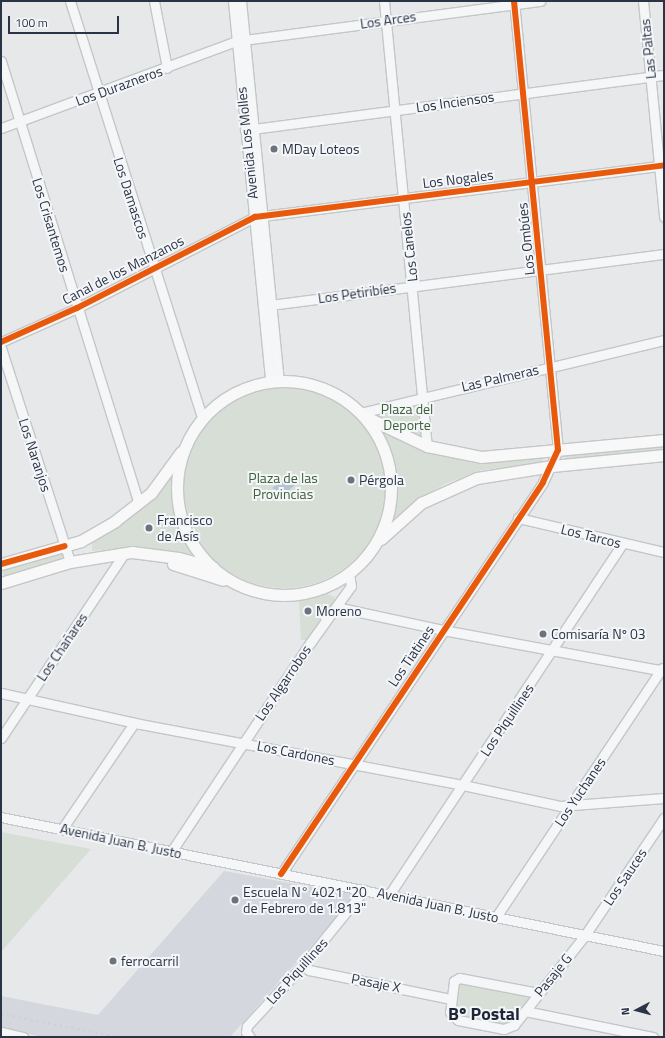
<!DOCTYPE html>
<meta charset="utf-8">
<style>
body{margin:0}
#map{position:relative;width:665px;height:1038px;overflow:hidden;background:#e6e8ea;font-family:"Titillium Web",sans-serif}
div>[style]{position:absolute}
.built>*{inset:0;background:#d4d7dd}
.green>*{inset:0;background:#d6ded6}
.round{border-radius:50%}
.water>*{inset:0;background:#b4c4d5}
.roads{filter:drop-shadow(1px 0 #c4c6c8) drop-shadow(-1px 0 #c4c6c8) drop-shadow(0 1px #c4c6c8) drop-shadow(0 -1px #c4c6c8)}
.minor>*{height:9px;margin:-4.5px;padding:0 4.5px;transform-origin:4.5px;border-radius:4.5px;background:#f5f6f7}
.major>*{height:11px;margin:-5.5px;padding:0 5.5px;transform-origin:5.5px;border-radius:5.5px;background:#f8f8f8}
.major>.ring{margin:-5.5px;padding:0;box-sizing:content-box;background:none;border:11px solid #f8f8f8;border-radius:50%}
.rail>*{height:2px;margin-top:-1px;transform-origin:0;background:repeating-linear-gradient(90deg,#cecfd2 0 2px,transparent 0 6px)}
.cycleway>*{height:6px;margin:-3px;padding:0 3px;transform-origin:3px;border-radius:3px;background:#e8590c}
.dots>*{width:11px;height:11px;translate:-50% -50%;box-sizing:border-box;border:2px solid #f4f6f9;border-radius:50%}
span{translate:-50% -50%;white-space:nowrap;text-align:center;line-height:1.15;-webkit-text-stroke:4px #f4f6f9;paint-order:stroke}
.street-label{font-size:14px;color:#2b3445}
.poi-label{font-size:14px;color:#2b3445}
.left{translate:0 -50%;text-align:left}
.park-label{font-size:14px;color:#3f6138}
.district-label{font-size:18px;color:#1d2536;font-weight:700}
.frame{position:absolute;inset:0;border:2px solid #2b3445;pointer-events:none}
.north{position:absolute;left:617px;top:990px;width:40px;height:40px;-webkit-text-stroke:3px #f4f6f9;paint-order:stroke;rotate:264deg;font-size:11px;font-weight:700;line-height:16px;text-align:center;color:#2b3445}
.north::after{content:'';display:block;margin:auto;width:14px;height:18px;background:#2b3445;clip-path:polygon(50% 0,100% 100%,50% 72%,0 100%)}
.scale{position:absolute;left:8px;top:16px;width:111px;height:18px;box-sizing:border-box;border:2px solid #2b3445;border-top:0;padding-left:5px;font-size:12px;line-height:14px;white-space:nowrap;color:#2b3445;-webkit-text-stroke:3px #f4f6f9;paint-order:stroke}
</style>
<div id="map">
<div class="built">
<div style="clip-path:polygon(224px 871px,351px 894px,352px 900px,230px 1037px,43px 1037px,1px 1028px,1px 996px,98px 1015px)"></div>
</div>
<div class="green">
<div class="round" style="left:182px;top:384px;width:204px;height:204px"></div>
<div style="clip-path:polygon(419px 400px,422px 439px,373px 413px)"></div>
<div style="clip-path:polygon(373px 425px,479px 461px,542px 457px,543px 463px,481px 470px,445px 484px,416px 500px,388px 524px,393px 483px,391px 470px,384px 444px)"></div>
<div style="clip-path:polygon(664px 444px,664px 451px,566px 462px,566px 455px)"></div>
<div style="clip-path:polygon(178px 465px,175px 493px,179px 516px,188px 537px,204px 559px,123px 548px,92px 551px,92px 538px,166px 482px)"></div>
<div style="clip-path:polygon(61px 551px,63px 559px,4px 577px,2px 569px)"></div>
<div style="clip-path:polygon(327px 594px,335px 597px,334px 602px,306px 640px,301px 640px,299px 601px)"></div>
<div style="clip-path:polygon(1px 832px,91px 849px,1px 952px)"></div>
<div style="clip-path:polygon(454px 981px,538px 993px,509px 1028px,460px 1021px,449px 1008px)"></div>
</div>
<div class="water">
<div style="clip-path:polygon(288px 476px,288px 483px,295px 485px,289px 490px,290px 496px,284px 493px,279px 497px,278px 491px,272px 488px,278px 484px,277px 478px,283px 480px)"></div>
</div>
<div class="roads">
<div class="minor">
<div style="left:70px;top:1px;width:437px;rotate:72.4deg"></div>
<div style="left:154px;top:1px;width:68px;rotate:79deg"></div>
<div style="left:233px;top:1px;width:381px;rotate:84.4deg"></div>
<div style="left:241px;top:1px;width:380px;rotate:84.3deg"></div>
<div style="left:384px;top:1px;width:447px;rotate:84.5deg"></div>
<div style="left:643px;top:1px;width:217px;rotate:84.4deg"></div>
<div style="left:1px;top:61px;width:463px;rotate:72.7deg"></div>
<div style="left:1px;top:128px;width:251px;rotate:-20.3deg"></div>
<div style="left:236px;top:41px;width:307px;rotate:-7.5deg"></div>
<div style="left:245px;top:130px;width:423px;rotate:-7.5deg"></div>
<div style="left:263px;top:306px;width:404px;rotate:-7.4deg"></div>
<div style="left:1px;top:342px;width:83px;rotate:-24.1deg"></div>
<div style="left:77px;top:308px;width:200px;rotate:-27.1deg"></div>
<div style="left:255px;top:217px;width:412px;rotate:-7.2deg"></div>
<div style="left:1px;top:348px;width:225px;rotate:72.1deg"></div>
<div style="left:360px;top:413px;width:313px;rotate:-13.5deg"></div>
<div style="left:518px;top:518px;width:150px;rotate:13.1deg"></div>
<div style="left:336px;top:607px;width:109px;rotate:12.1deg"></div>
<div style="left:443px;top:630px;width:225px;rotate:10.5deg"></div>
<div style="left:1px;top:693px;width:142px;rotate:12.6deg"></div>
<div style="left:140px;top:724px;width:329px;rotate:10.7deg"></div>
<div style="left:463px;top:785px;width:99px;rotate:12.2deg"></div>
<div style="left:560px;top:806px;width:104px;rotate:-4.4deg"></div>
<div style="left:1px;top:738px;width:220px;rotate:-56.3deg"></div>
<div style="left:1px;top:817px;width:676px;rotate:11.43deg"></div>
<div style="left:62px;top:829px;width:128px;rotate:-55.8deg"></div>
<div style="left:171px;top:852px;width:251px;rotate:-56.4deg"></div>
<div style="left:310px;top:643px;width:70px;rotate:-54.3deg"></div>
<div style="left:351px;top:586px;width:13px;rotate:-99deg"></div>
<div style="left:281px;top:874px;width:471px;rotate:-56.2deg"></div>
<div style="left:543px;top:482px;width:35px;rotate:-65deg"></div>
<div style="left:558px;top:450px;width:451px;rotate:-95.6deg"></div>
<div style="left:389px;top:895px;width:421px;rotate:-56.4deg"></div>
<div style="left:496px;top:917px;width:299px;rotate:-56.3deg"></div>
<div style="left:303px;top:965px;width:8px;rotate:40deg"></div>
<div style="left:309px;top:970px;width:144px;rotate:11.6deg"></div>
<div style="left:538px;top:993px;width:80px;rotate:-169.2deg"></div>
<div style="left:459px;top:978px;width:6px;rotate:149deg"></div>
<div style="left:454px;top:981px;width:31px;rotate:97deg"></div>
<div style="left:450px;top:1012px;width:11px;rotate:45deg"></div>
<div style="left:458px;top:1020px;width:47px;rotate:11.1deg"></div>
<div style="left:504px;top:1029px;width:11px;rotate:-22deg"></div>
<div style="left:514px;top:1025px;width:115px;rotate:-51.7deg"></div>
<div style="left:585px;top:935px;width:141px;rotate:-56deg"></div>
<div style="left:525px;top:1011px;width:131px;rotate:11.5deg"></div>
<div style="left:1px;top:1032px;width:23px;rotate:13deg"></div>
<div style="left:250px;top:1037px;width:6px;rotate:-129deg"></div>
<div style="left:246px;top:1032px;width:6px;rotate:-81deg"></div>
<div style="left:247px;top:1026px;width:83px;rotate:-47.4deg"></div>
<div style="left:303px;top:965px;width:97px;rotate:-50.9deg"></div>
</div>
<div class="major">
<div class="ring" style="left:177px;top:381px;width:203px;height:203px"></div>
<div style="left:366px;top:417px;width:68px;rotate:25.4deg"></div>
<div style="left:427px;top:446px;width:55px;rotate:11.5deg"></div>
<div style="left:481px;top:457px;width:184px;rotate:-5.3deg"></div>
<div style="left:381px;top:539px;width:54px;rotate:-42deg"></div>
<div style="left:421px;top:503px;width:61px;rotate:-24.1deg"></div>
<div style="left:477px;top:478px;width:76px;rotate:-9.1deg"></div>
<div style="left:552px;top:466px;width:113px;rotate:-5.6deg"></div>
<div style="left:1px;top:564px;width:83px;rotate:-16deg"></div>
<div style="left:81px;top:541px;width:39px;rotate:-30deg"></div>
<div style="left:115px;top:521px;width:46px;rotate:-37.9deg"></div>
<div style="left:151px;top:493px;width:51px;rotate:-53.8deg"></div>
<div style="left:173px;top:564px;width:52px;rotate:17.7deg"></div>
<div style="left:1px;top:583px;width:72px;rotate:-16.9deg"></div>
<div style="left:70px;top:562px;width:63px;rotate:-9.2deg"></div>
<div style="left:132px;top:552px;width:47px;rotate:7.3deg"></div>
<div style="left:179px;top:558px;width:35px;rotate:15deg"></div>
</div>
</div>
<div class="rail">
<div style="left:1px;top:1014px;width:119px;rotate:11.1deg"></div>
</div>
<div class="cycleway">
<div style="left:1px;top:342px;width:83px;rotate:-24.1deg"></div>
<div style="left:77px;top:308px;width:200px;rotate:-27.1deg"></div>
<div style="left:255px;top:217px;width:412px;rotate:-7.2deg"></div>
<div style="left:1px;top:564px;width:66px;rotate:-15.7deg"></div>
<div style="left:281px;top:874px;width:471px;rotate:-56.2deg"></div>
<div style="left:543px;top:482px;width:35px;rotate:-65deg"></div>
<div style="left:558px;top:450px;width:451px;rotate:-95.6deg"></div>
</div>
<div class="dots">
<div style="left:274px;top:149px;background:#6c737f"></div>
<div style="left:351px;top:480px;background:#6c737f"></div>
<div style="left:149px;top:528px;background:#6c737f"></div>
<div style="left:308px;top:611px;background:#6c737f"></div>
<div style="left:543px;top:634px;background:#6c737f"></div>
<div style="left:235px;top:900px;background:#6c737f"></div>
<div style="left:113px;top:961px;background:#6c737f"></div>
</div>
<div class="street-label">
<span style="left:388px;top:20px;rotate:-8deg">Los Arces</span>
<span style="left:648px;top:49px;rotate:-96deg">Las Paltas</span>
<span style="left:119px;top:86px;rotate:-20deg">Los Durazneros</span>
<span style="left:455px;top:102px;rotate:-8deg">Los Inciensos</span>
<span style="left:247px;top:143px;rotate:-96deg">Avenida Los Molles</span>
<span style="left:458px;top:179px;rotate:-7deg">Los Nogales</span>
<span style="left:131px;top:198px;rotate:72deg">Los Damascos</span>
<span style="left:51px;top:225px;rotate:73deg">Los Crisantemos</span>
<span style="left:526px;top:239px;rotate:-96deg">Los Ombúes</span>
<span style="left:409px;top:247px;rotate:-96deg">Los Canelos</span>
<span style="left:123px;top:270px;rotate:-27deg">Canal de los Manzanos</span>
<span style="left:357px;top:293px;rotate:-8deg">Los Petiribíes</span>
<span style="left:500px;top:378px;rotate:-13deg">Las Palmeras</span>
<span style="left:35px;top:455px;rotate:72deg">Los Naranjos</span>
<span style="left:591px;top:536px;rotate:14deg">Los Tarcos</span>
<span style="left:62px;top:647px;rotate:-56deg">Los Chañares</span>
<span style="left:411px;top:656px;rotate:-56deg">Los Tiatines</span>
<span style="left:283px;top:683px;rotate:-56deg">Los Algarrobos</span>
<span style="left:507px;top:720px;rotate:-56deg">Los Piquillines</span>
<span style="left:296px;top:753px;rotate:11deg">Los Cardones</span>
<span style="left:580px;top:792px;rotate:-56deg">Los Yuchanes</span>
<span style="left:121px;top:841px;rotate:12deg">Avenida Juan B. Justo</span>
<span style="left:625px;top:877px;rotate:-56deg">Los Sauces</span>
<span style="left:438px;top:905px;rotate:12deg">Avenida Juan B. Justo</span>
<span style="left:297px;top:971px;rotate:-48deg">Los Piquillines</span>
<span style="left:553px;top:975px;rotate:-51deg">Pasaje G</span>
<span style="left:376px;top:983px;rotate:11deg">Pasaje X</span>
</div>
<div class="poi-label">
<span class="left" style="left:282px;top:149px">MDay Loteos</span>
<span class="left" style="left:359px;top:480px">Pérgola</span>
<span class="left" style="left:157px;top:528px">Francisco<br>de Asís</span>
<span class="left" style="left:316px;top:611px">Moreno</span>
<span class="left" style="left:551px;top:634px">Comisaría Nº 03</span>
<span class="left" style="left:243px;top:900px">Escuela N° 4021 "20<br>de Febrero de 1.813"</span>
<span class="left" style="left:121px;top:961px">ferrocarril</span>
</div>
<div class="park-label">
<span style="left:407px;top:417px">Plaza del<br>Deporte</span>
<span style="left:283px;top:486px">Plaza de las<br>Provincias</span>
</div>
<div class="district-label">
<span style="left:484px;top:1014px">Bº Postal</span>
</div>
<div class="frame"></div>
<div class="north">N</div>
<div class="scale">100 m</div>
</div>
